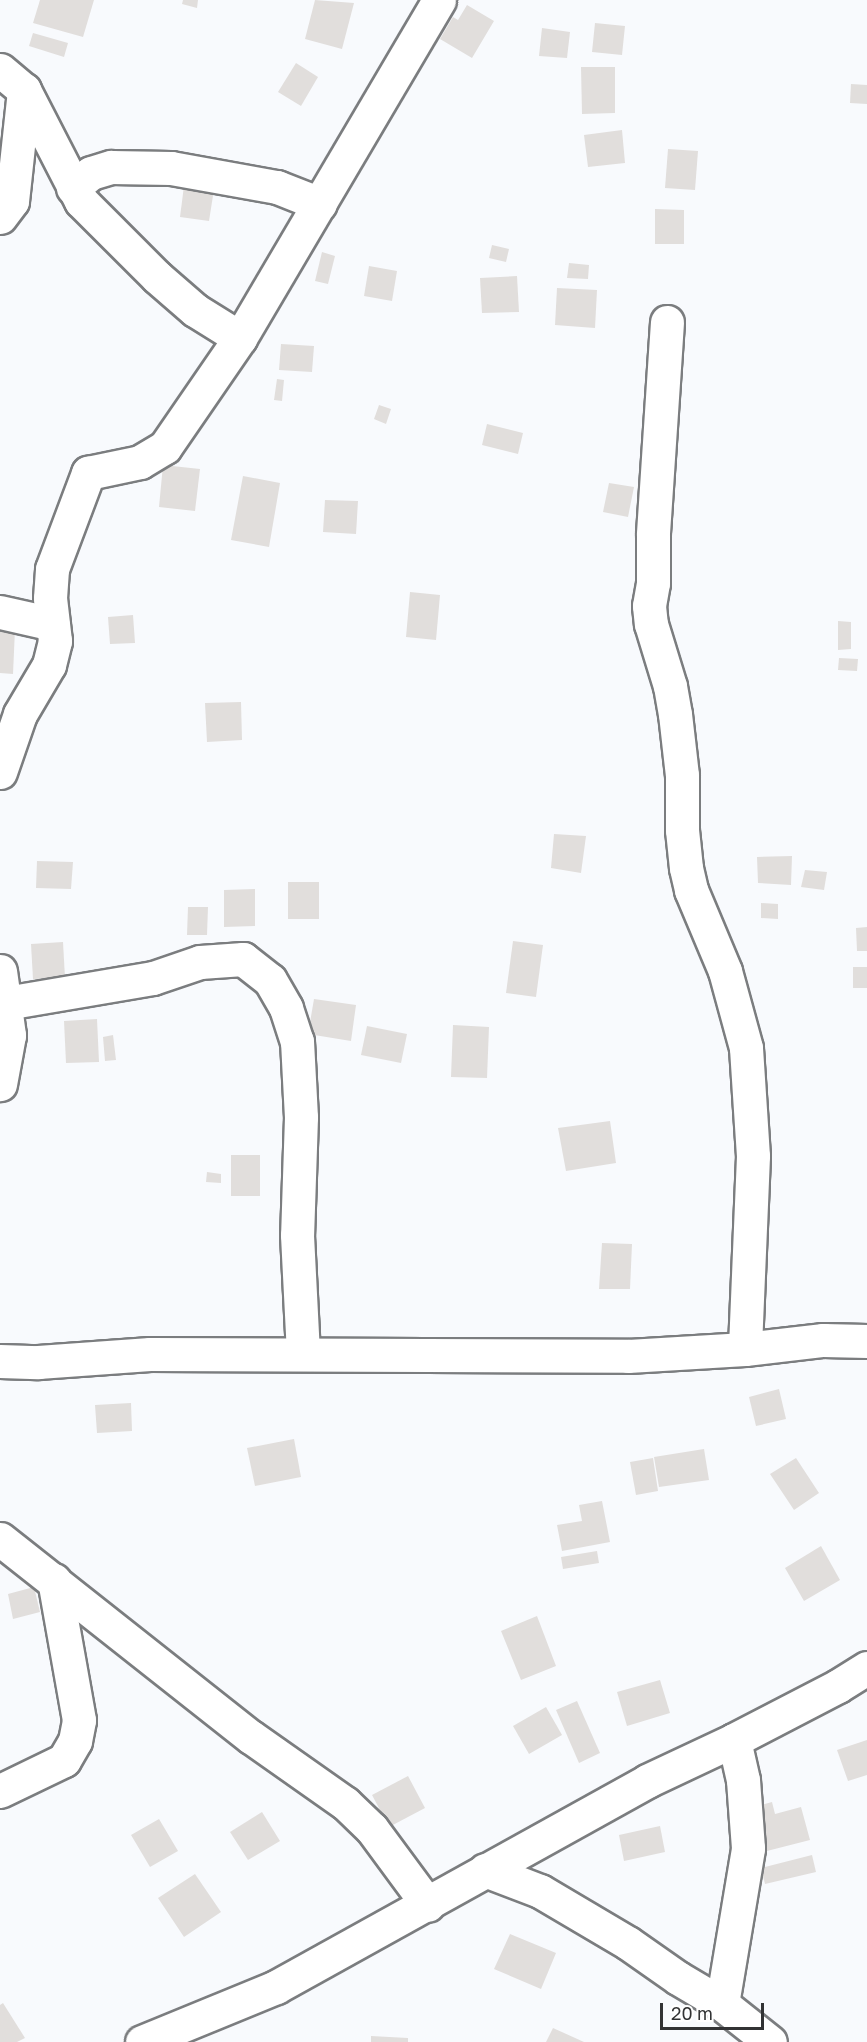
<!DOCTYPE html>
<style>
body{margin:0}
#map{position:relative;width:867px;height:2042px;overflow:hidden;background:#f8fafd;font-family:"Golos Text",sans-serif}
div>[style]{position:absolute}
.building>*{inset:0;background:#e1dedc}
.roads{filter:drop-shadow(2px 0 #7b7d7f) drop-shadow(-2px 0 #7b7d7f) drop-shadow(0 2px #7b7d7f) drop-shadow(0 -2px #7b7d7f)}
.minor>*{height:33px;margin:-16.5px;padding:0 16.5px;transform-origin:16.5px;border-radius:16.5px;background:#fff}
span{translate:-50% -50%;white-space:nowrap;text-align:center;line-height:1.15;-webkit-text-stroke:6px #fff;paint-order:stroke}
.scale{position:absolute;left:660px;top:2003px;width:104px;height:27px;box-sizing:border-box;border:3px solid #323334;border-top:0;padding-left:8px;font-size:18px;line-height:21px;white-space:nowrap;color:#323334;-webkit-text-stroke:4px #fff;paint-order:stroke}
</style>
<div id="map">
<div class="building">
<div style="clip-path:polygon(40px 0,94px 0,83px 37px,33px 23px)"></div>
<div style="clip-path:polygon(183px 0,198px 0,197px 8px,182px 4px)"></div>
<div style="clip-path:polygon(315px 0,354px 3px,342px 49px,305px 39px)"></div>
<div style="clip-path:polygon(467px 5px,494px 21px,472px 58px,440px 39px,453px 17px,458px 20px)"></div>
<div style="clip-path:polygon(595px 23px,625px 26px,622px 55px,592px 52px)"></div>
<div style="clip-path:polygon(542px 28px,570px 32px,567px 58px,539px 56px)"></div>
<div style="clip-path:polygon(33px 33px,68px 43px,64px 57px,29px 46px)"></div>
<div style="clip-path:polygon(296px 63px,318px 77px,301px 106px,278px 92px)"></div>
<div style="clip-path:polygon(581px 67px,615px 67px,615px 113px,582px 114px)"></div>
<div style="clip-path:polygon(851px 84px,867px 85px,867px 104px,850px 103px)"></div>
<div style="clip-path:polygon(622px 130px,625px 163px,588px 167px,584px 135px)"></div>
<div style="clip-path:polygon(668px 149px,698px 151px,695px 190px,665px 188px)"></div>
<div style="clip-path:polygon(185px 178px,215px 183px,209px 221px,180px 217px)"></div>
<div style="clip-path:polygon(655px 209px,684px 210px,684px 244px,655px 244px)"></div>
<div style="clip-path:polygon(492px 245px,509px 249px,506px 262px,489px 258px)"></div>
<div style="clip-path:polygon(322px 252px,335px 256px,328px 284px,315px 281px)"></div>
<div style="clip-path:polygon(569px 263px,589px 265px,588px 279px,567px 278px)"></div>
<div style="clip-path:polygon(369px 266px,397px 271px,392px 301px,364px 296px)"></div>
<div style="clip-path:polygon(517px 276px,519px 312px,482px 313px,480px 278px)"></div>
<div style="clip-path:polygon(557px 288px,597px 290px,595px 328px,555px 325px)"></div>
<div style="clip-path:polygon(281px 344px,314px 346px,312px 372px,279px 370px)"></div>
<div style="clip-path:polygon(277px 379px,284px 380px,282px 401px,274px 400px)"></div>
<div style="clip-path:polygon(379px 405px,391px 409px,386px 424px,374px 419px)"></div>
<div style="clip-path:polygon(487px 424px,523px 433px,518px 454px,482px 445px)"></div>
<div style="clip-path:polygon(163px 465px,200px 469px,195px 511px,159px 507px)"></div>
<div style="clip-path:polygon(243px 476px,280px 483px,269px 547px,231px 540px)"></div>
<div style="clip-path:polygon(609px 483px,634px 487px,628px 517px,603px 512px)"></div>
<div style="clip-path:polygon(325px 500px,358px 501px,356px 534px,323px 532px)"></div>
<div style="clip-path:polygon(410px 592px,440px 595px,436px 640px,406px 637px)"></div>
<div style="clip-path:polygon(133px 615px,135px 643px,110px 644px,108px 617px)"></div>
<div style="clip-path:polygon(838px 621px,851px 622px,851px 649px,838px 650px)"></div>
<div style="clip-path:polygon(0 628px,15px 629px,13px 674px,0 673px)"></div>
<div style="clip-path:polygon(839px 658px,858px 659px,857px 671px,838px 670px)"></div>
<div style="clip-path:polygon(241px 702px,242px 740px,207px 742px,205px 703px)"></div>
<div style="clip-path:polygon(554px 834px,586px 836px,581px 873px,551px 868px)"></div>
<div style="clip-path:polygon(792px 856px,791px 885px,758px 883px,757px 857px)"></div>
<div style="clip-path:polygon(37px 861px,73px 862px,71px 889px,36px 888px)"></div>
<div style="clip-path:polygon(805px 870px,827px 872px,824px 890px,801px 887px)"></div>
<div style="clip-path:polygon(288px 882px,319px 882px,319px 919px,288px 919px)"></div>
<div style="clip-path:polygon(255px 889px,255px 926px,224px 927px,224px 890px)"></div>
<div style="clip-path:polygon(761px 903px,778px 904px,778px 919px,761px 918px)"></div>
<div style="clip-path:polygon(188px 907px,208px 907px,207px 935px,187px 935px)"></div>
<div style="clip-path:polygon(867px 927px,867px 951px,857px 951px,856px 928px)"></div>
<div style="clip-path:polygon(513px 941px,543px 945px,536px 997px,506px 993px)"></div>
<div style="clip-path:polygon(63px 942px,65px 978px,33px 979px,31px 944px)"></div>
<div style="clip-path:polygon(853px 967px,867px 967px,867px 988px,853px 988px)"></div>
<div style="clip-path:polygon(314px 999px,356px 1005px,351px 1041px,308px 1034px)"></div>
<div style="clip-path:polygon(97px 1019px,99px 1062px,66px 1063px,64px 1021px)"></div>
<div style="clip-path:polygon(453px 1025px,489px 1027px,487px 1078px,451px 1077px)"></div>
<div style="clip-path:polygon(367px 1026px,407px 1034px,401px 1063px,361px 1055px)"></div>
<div style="clip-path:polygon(113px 1035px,116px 1060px,105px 1061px,103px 1037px)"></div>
<div style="clip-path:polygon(610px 1121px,616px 1163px,566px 1171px,558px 1128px)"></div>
<div style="clip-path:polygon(231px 1155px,260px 1155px,260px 1196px,231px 1196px)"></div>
<div style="clip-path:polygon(207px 1172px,221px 1174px,221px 1183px,206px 1182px)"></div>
<div style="clip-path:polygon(602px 1243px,632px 1244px,630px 1289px,599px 1289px)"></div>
<div style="clip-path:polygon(779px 1389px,786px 1419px,756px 1426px,749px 1397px)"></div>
<div style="clip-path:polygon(131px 1403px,132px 1431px,97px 1433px,95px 1405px)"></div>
<div style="clip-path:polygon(294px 1439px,301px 1477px,255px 1486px,247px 1448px)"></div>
<div style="clip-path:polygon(704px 1449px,709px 1480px,659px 1487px,654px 1457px)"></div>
<div style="clip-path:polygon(653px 1458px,658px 1491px,636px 1495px,630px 1462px)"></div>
<div style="clip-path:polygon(796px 1458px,819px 1493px,794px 1510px,770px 1474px)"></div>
<div style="clip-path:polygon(602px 1501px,610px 1542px,562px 1551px,557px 1525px,582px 1521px,579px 1505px)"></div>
<div style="clip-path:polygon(821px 1546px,840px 1580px,804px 1601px,785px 1568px)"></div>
<div style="clip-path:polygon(597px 1551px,599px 1563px,563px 1569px,561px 1557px)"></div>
<div style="clip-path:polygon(34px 1587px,40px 1612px,13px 1619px,8px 1594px)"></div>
<div style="clip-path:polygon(537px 1616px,556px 1666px,521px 1680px,501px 1631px)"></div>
<div style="clip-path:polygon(660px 1680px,670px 1713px,627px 1726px,617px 1692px)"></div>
<div style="clip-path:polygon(577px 1701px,600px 1753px,579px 1763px,556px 1710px)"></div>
<div style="clip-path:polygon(546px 1707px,562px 1735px,529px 1754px,513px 1726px)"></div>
<div style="clip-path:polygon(867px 1740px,867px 1775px,848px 1781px,837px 1750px)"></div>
<div style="clip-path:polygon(408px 1776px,425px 1808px,389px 1827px,372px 1795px)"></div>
<div style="clip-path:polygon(772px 1802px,775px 1814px,801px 1807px,810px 1840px,759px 1853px,747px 1809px)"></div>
<div style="clip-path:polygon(262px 1812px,280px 1841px,248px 1860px,230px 1832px)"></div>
<div style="clip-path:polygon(159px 1819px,178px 1851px,150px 1867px,131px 1835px)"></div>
<div style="clip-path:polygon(660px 1826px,665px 1852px,624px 1861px,619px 1835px)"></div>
<div style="clip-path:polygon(812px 1855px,816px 1872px,765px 1884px,761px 1868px)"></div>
<div style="clip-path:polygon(195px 1874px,221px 1912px,184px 1937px,158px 1898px)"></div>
<div style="clip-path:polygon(510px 1934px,556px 1953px,541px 1989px,494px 1969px)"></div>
<div style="clip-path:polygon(3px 2003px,25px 2038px,17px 2042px,0 2042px,0 2005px)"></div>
<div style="clip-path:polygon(553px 2028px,584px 2042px,546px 2042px)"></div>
<div style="clip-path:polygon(371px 2036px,408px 2038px,408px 2042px,371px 2042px)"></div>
</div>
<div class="roads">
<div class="minor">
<div style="left:0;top:70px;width:31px;rotate:40deg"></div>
<div style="left:24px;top:90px;width:125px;rotate:62.8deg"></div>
<div style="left:81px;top:201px;width:107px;rotate:45deg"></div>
<div style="left:157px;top:277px;width:50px;rotate:41deg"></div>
<div style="left:195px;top:310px;width:53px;rotate:31.9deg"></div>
<div style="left:73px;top:188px;width:23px;rotate:-40deg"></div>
<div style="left:91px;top:173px;width:21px;rotate:-17deg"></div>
<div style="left:111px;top:167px;width:60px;rotate:1deg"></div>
<div style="left:171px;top:168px;width:108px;rotate:10.2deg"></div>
<div style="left:277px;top:187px;width:46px;rotate:21.6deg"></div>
<div style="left:0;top:217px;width:20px;rotate:-53deg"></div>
<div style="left:12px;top:201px;width:112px;rotate:-83.8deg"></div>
<div style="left:667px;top:322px;width:213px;rotate:93.8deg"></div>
<div style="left:653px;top:535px;width:48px;rotate:90deg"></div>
<div style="left:653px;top:583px;width:23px;rotate:100deg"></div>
<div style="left:649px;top:606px;width:18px;rotate:84deg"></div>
<div style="left:651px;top:624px;width:65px;rotate:73deg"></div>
<div style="left:670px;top:686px;width:28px;rotate:80deg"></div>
<div style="left:675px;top:714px;width:61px;rotate:83.5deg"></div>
<div style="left:682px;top:775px;width:55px;rotate:90deg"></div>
<div style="left:682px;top:830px;width:38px;rotate:84deg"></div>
<div style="left:686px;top:868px;width:23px;rotate:77deg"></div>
<div style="left:691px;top:890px;width:88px;rotate:67.2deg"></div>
<div style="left:725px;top:971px;width:80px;rotate:74.7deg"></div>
<div style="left:746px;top:1048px;width:108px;rotate:86.3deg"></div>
<div style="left:753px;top:1156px;width:193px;rotate:92.4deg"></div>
<div style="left:0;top:612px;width:54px;rotate:12.8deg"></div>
<div style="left:0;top:772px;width:61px;rotate:-71deg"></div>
<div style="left:20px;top:714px;width:57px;rotate:-59.4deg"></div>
<div style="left:49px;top:665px;width:25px;rotate:-76deg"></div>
<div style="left:55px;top:641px;width:43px;rotate:-96.6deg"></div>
<div style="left:50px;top:598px;width:29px;rotate:-86deg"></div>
<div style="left:52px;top:569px;width:103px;rotate:-69.4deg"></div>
<div style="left:88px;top:473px;width:53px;rotate:-11.9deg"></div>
<div style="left:140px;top:462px;width:29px;rotate:-31deg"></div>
<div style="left:165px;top:447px;width:132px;rotate:-55.5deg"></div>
<div style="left:240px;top:338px;width:392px;rotate:-59.5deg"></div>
<div style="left:0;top:971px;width:65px;rotate:82deg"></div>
<div style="left:9px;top:1035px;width:50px;rotate:100.4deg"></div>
<div style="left:6px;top:1003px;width:149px;rotate:-9.7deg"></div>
<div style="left:153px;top:978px;width:50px;rotate:-18.8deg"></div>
<div style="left:200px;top:962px;width:43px;rotate:-4deg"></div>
<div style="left:243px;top:959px;width:34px;rotate:38deg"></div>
<div style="left:270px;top:980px;width:32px;rotate:60deg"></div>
<div style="left:286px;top:1008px;width:35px;rotate:72deg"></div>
<div style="left:297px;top:1041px;width:76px;rotate:87deg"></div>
<div style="left:301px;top:1117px;width:118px;rotate:91.9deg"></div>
<div style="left:297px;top:1235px;width:119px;rotate:87.1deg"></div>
<div style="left:0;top:1361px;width:38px;rotate:2deg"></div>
<div style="left:38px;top:1362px;width:112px;rotate:-4.1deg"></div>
<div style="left:150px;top:1354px;width:478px;rotate:0.2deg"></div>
<div style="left:628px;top:1356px;width:117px;rotate:-3.4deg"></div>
<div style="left:745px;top:1349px;width:79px;rotate:-6.6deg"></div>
<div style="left:823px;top:1340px;width:44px;rotate:1.3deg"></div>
<div style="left:0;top:1539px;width:320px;rotate:38.3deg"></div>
<div style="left:251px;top:1737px;width:115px;rotate:35.1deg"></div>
<div style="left:345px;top:1803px;width:37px;rotate:44deg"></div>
<div style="left:372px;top:1829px;width:94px;rotate:53.6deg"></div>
<div style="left:0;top:1791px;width:71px;rotate:-25.8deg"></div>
<div style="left:64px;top:1760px;width:22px;rotate:-60deg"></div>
<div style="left:75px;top:1741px;width:21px;rotate:-79deg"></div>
<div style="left:79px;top:1720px;width:142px;rotate:-100.1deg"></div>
<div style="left:485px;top:1870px;width:59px;rotate:20.9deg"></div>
<div style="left:540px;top:1891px;width:102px;rotate:30.6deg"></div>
<div style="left:628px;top:1943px;width:61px;rotate:35deg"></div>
<div style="left:678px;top:1978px;width:51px;rotate:30.6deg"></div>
<div style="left:722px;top:2004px;width:61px;rotate:38.4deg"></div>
<div style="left:722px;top:2004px;width:158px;rotate:-80.5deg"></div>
<div style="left:748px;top:1848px;width:68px;rotate:-94.2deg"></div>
<div style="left:743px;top:1780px;width:41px;rotate:-102.7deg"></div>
<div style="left:142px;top:2042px;width:145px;rotate:-22.3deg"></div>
<div style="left:276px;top:1987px;width:424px;rotate:-29deg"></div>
<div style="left:647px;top:1781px;width:96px;rotate:-25.2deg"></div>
<div style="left:734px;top:1740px;width:117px;rotate:-27.4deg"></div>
<div style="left:838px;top:1686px;width:34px;rotate:-32deg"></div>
</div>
</div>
<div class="scale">20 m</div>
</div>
